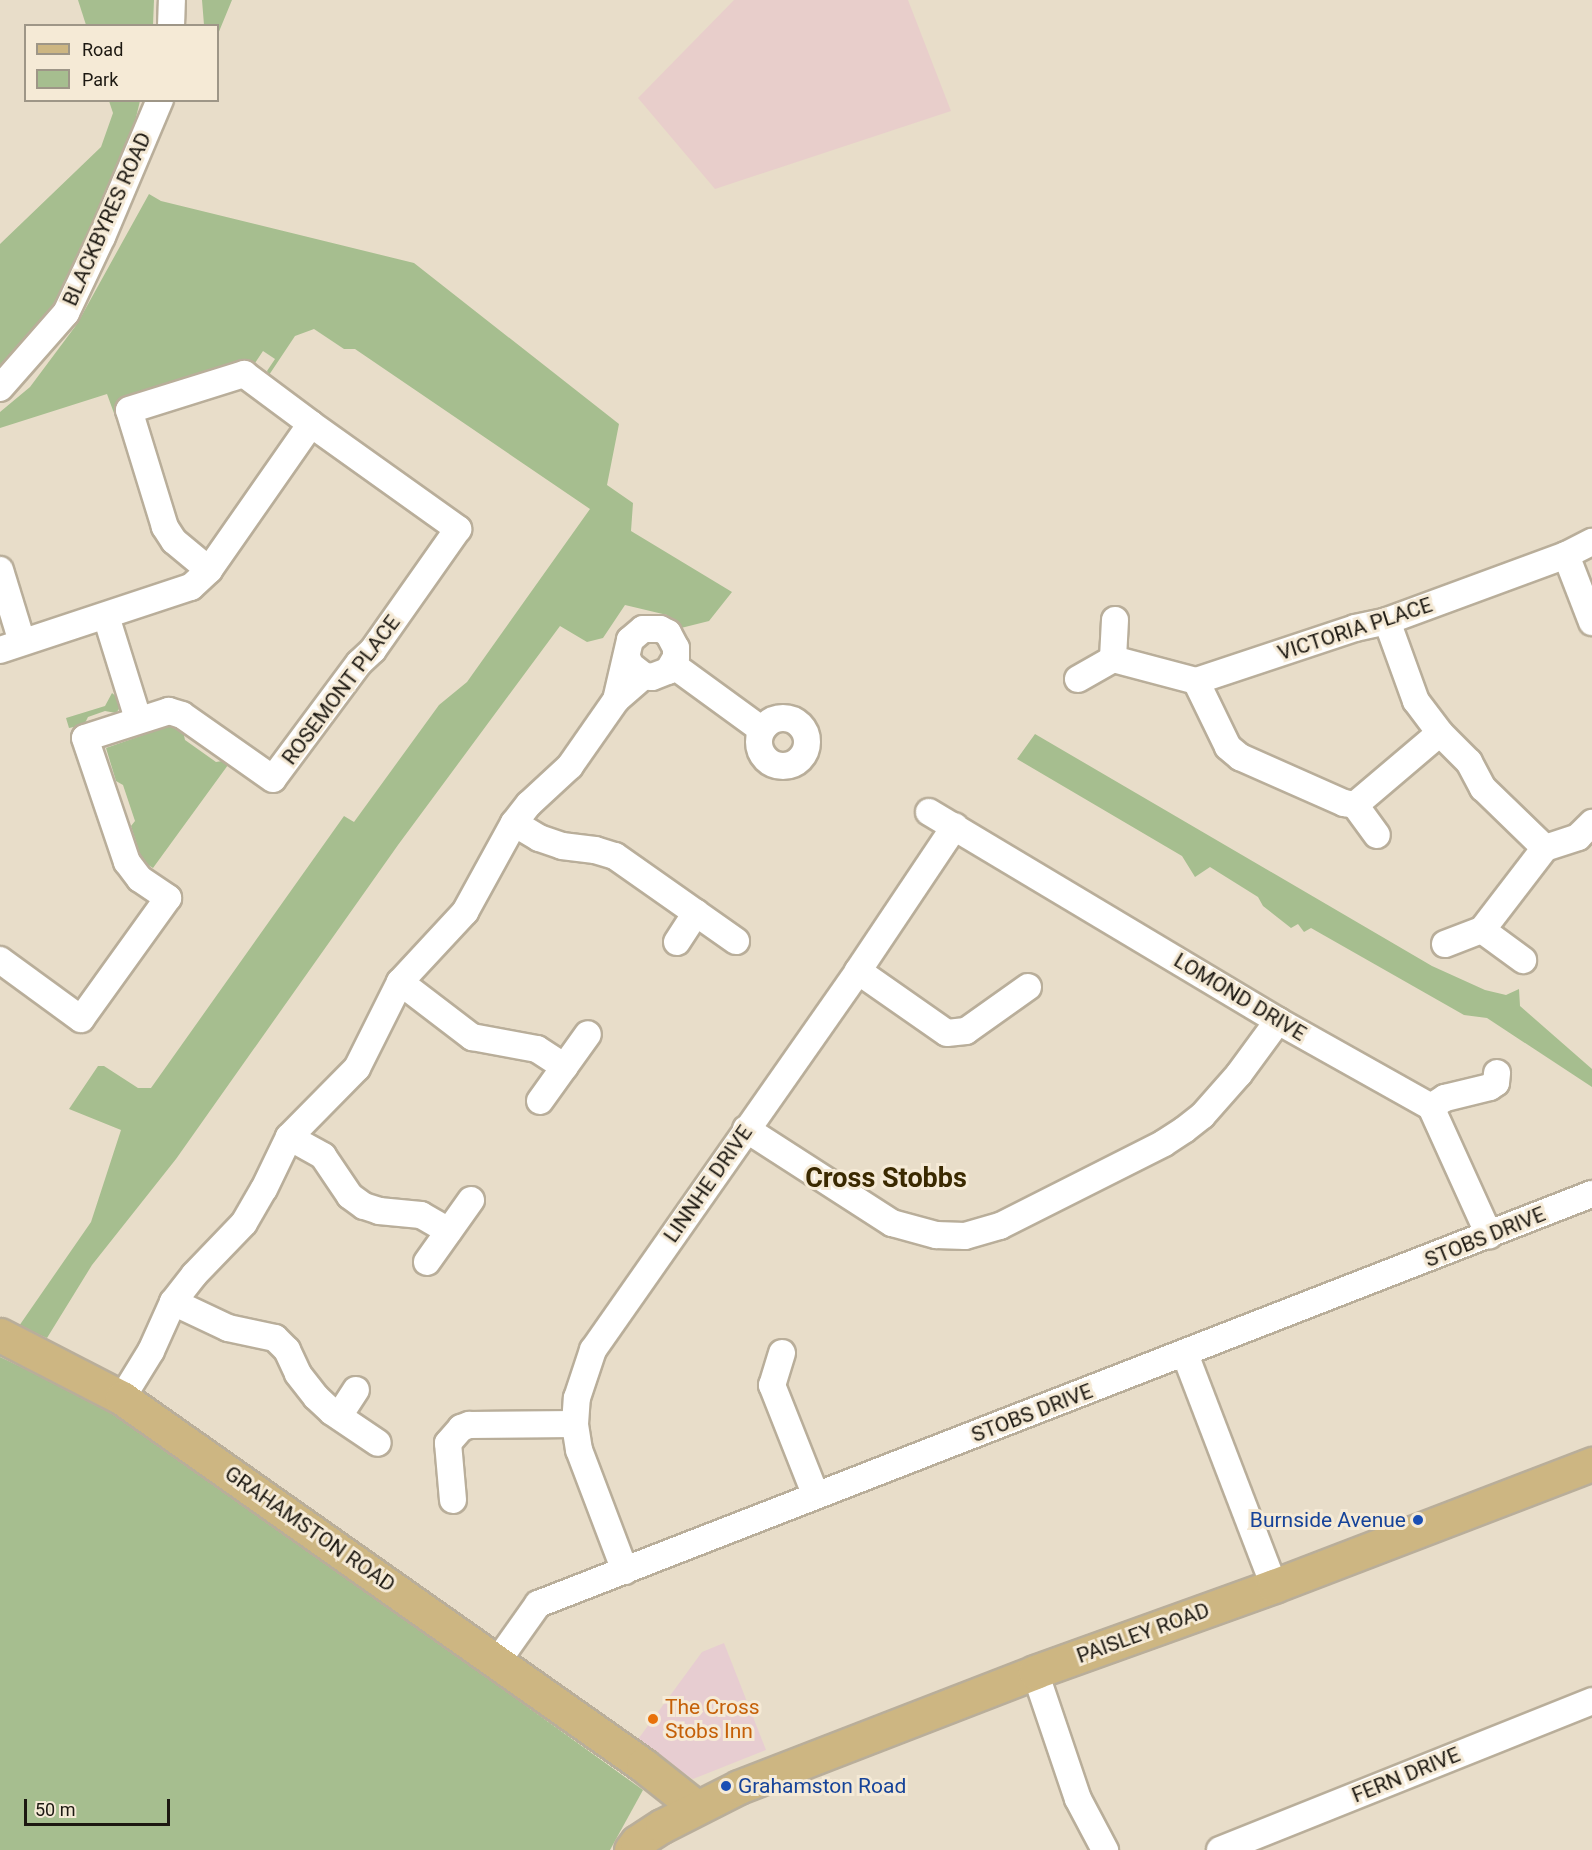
<!DOCTYPE html>
<style>
body{margin:0}
#map{position:relative;width:1592px;height:1850px;overflow:hidden;background:#e8ddc9;font-family:Roboto,sans-serif}
div>[style]{position:absolute}
.commercial>*{inset:0;background:#e7cdd1}
.industrial>*{inset:0;background:#e8cecb}
.green>*{inset:0;background:#a6be8f}
.roads{filter:drop-shadow(2px 0 #b9ae9a) drop-shadow(-2px 0 #b9ae9a) drop-shadow(0 2px #b9ae9a) drop-shadow(0 -2px #b9ae9a)}
.minor>*{height:26px;margin:-13px;padding:0 13px;transform-origin:13px;border-radius:13px;background:#fff}
.minor>.ring{margin:-13px;padding:0;box-sizing:content-box;background:none;border:26px solid #fff;border-radius:50%}
.major>*{height:33px;margin:-16.5px;padding:0 16.5px;transform-origin:16.5px;border-radius:16.5px;background:#cdb682}
.dots>*{width:16px;height:16px;translate:-50% -50%;box-sizing:border-box;border:3px solid #f5ead6;border-radius:50%}
span{translate:-50% -50%;white-space:nowrap;text-align:center;line-height:1.15;-webkit-text-stroke:6px #f5ead6;paint-order:stroke}
.street-label{font-size:21px;color:#1c1811}
.transit-label{font-size:21px;color:#164399}
.right{translate:-100% -50%;text-align:right}
.left{translate:0 -50%;text-align:left}
.food-label{font-size:21px;color:#c56008}
.district-label{font-size:27px;color:#3a2900;font-weight:700}
.legend{position:absolute;left:24px;top:24px;width:195px;height:78px;box-sizing:border-box;background:#f5ead6;border:2px solid #9e9687;margin:0;padding:8px 10px;list-style:none;font-size:18px;color:#1c1811}
.legend li{display:flex;align-items:center;gap:12px;height:30px}
.legend b{width:30px;border:2px solid #9e9687}
.scale{position:absolute;left:24px;top:1799px;width:146px;height:27px;box-sizing:border-box;border:3px solid #1c1811;border-top:0;padding-left:8px;font-size:18px;line-height:21px;white-space:nowrap;color:#1c1811;-webkit-text-stroke:4px #f5ead6;paint-order:stroke}
</style>
<div id="map">
<div class="commercial">
<div style="clip-path:polygon(724px 1643px,766px 1750px,693px 1779px,636px 1742px,702px 1652px)"></div>
</div>
<div class="industrial">
<div style="clip-path:polygon(734px 0,908px 0,951px 111px,715px 189px,638px 98px)"></div>
</div>
<div class="green">
<div style="clip-path:polygon(78px 0,154px 0,153px 25px,86px 25px)"></div>
<div style="clip-path:polygon(202px 0,232px 0,218px 34px,218px 26px,204px 25px)"></div>
<div style="clip-path:polygon(109px 101px,140px 101px,129px 146px,86px 249px,41px 328px,0 368px,0 244px,101px 147px,113px 113px)"></div>
<div style="clip-path:polygon(149px 194px,161px 201px,414px 263px,619px 424px,607px 485px,633px 503px,631px 531px,732px 592px,709px 621px,681px 628px,667px 615px,625px 605px,603px 638px,587px 642px,560px 626px,398px 845px,176px 1159px,92px 1265px,47px 1338px,19px 1326px,91px 1222px,121px 1130px,69px 1109px,98px 1066px,104px 1066px,138px 1088px,151px 1088px,344px 816px,354px 822px,439px 705px,467px 682px,590px 509px,355px 349px,344px 349px,314px 329px,295px 336px,269px 375px,267px 371px,275px 359px,263px 351px,251px 369px,243px 364px,118px 404px,121px 411px,115px 416px,107px 394px,0 428px,0 412px,30px 387px,77px 324px)"></div>
<div style="clip-path:polygon(112px 693px,118px 698px,119px 709px,116px 713px,105px 711px,88px 717px,84px 725px,69px 728px,66px 718px,105px 706px)"></div>
<div style="clip-path:polygon(172px 725px,183px 731px,185px 740px,216px 762px,222px 761px,228px 765px,153px 868px,142px 861px,131px 826px,135px 821px,123px 785px,116px 781px,106px 748px)"></div>
<div style="clip-path:polygon(1035px 734px,1432px 966px,1485px 990px,1506px 995px,1519px 989px,1520px 1006px,1592px 1069px,1592px 1087px,1487px 1018px,1464px 1015px,1311px 928px,1304px 932px,1298px 924px,1291px 928px,1263px 906px,1258px 897px,1210px 867px,1195px 877px,1182px 856px,1017px 759px)"></div>
<div style="clip-path:polygon(0 1357px,117px 1412px,643px 1790px,610px 1850px,0 1850px)"></div>
</div>
<div class="roads">
<div class="minor">
<div style="left:171px;top:26px;width:26px;rotate:-88deg"></div>
<div style="left:0;top:388px;width:100px;rotate:-48.7deg"></div>
<div style="left:66px;top:313px;width:84px;rotate:-64.7deg"></div>
<div style="left:102px;top:237px;width:149px;rotate:-67.1deg"></div>
<div style="left:1566px;top:555px;width:72px;rotate:68.8deg"></div>
<div style="left:0;top:570px;width:75px;rotate:73deg"></div>
<div style="left:209px;top:570px;width:45px;rotate:-140.4deg"></div>
<div style="left:174px;top:541px;width:17px;rotate:-123deg"></div>
<div style="left:165px;top:527px;width:122px;rotate:-107.1deg"></div>
<div style="left:129px;top:410px;width:121px;rotate:-17.4deg"></div>
<div style="left:244px;top:374px;width:84px;rotate:36.7deg"></div>
<div style="left:106px;top:616px;width:108px;rotate:72.7deg"></div>
<div style="left:1115px;top:620px;width:39px;rotate:93deg"></div>
<div style="left:1113px;top:659px;width:86px;rotate:14.8deg"></div>
<div style="left:1196px;top:681px;width:168px;rotate:-18.4deg"></div>
<div style="left:1355px;top:628px;width:33px;rotate:-12deg"></div>
<div style="left:1387px;top:621px;width:191px;rotate:-20.2deg"></div>
<div style="left:1566px;top:555px;width:29px;rotate:-27deg"></div>
<div style="left:1387px;top:621px;width:85px;rotate:70.1deg"></div>
<div style="left:1416px;top:701px;width:40px;rotate:53deg"></div>
<div style="left:1440px;top:733px;width:41px;rotate:45deg"></div>
<div style="left:1469px;top:762px;width:30px;rotate:62deg"></div>
<div style="left:1483px;top:788px;width:86px;rotate:44.1deg"></div>
<div style="left:0;top:650px;width:201px;rotate:-18.3deg"></div>
<div style="left:191px;top:587px;width:25px;rotate:-43deg"></div>
<div style="left:209px;top:570px;width:178px;rotate:-55.1deg"></div>
<div style="left:311px;top:424px;width:181px;rotate:35.5deg"></div>
<div style="left:458px;top:529px;width:148px;rotate:125.1deg"></div>
<div style="left:373px;top:650px;width:19px;rotate:137deg"></div>
<div style="left:359px;top:663px;width:144px;rotate:126.6deg"></div>
<div style="left:273px;top:779px;width:111px;rotate:-144.9deg"></div>
<div style="left:182px;top:715px;width:14px;rotate:-163deg"></div>
<div style="left:169px;top:711px;width:88px;rotate:162.2deg"></div>
<div style="left:85px;top:738px;width:131px;rotate:71.3deg"></div>
<div style="left:127px;top:862px;width:21px;rotate:53deg"></div>
<div style="left:140px;top:879px;width:34px;rotate:34deg"></div>
<div style="left:168px;top:898px;width:149px;rotate:125.7deg"></div>
<div style="left:81px;top:1019px;width:100px;rotate:-143.9deg"></div>
<div style="left:627px;top:657px;width:9px;rotate:69deg"></div>
<div style="left:630px;top:665px;width:18px;rotate:38deg"></div>
<div style="left:644px;top:676px;width:8px;rotate:7deg"></div>
<div style="left:652px;top:677px;width:17px;rotate:-21deg"></div>
<div style="left:668px;top:671px;width:16px;rotate:-60deg"></div>
<div style="left:676px;top:657px;width:9px;rotate:-90deg"></div>
<div style="left:676px;top:648px;width:17px;rotate:-118deg"></div>
<div style="left:668px;top:633px;width:9px;rotate:-153deg"></div>
<div style="left:660px;top:629px;width:17px;rotate:180deg"></div>
<div style="left:643px;top:629px;width:17px;rotate:140deg"></div>
<div style="left:630px;top:640px;width:62px;rotate:103.1deg"></div>
<div style="left:616px;top:700px;width:37px;rotate:-41deg"></div>
<div style="left:673px;top:665px;width:110px;rotate:36.1deg"></div>
<div style="left:1078px;top:679px;width:40px;rotate:-29.7deg"></div>
<div style="left:1196px;top:681px;width:73px;rotate:64.1deg"></div>
<div style="left:1228px;top:747px;width:16px;rotate:40deg"></div>
<div style="left:1240px;top:757px;width:114px;rotate:23.9deg"></div>
<div style="left:1344px;top:803px;width:11px;rotate:10deg"></div>
<div style="left:1355px;top:805px;width:111px;rotate:-40.3deg"></div>
<div class="ring" style="left:759px;top:718px;width:22px;height:22px"></div>
<div style="left:1355px;top:805px;width:37px;rotate:54deg"></div>
<div style="left:929px;top:812px;width:407px;rotate:30.9deg"></div>
<div style="left:1278px;top:1021px;width:176px;rotate:29.3deg"></div>
<div style="left:1431px;top:1107px;width:141px;rotate:65.6deg"></div>
<div style="left:514px;top:823px;width:29px;rotate:31deg"></div>
<div style="left:539px;top:838px;width:24px;rotate:19deg"></div>
<div style="left:562px;top:846px;width:33px;rotate:7deg"></div>
<div style="left:595px;top:850px;width:21px;rotate:17deg"></div>
<div style="left:615px;top:856px;width:148px;rotate:35.1deg"></div>
<div style="left:1482px;top:930px;width:51px;rotate:36.2deg"></div>
<div style="left:677px;top:942px;width:35px;rotate:-57deg"></div>
<div style="left:1445px;top:944px;width:40px;rotate:-21deg"></div>
<div style="left:1482px;top:930px;width:103px;rotate:-52.5deg"></div>
<div style="left:1545px;top:848px;width:35px;rotate:-18deg"></div>
<div style="left:1578px;top:837px;width:20px;rotate:-45deg"></div>
<div style="left:858px;top:971px;width:108px;rotate:34.9deg"></div>
<div style="left:947px;top:1033px;width:19px;rotate:-6deg"></div>
<div style="left:966px;top:1031px;width:76px;rotate:-35.4deg"></div>
<div style="left:400px;top:982px;width:91px;rotate:37.4deg"></div>
<div style="left:472px;top:1037px;width:66px;rotate:10.5deg"></div>
<div style="left:537px;top:1049px;width:33px;rotate:33deg"></div>
<div style="left:540px;top:1101px;width:82px;rotate:-54.4deg"></div>
<div style="left:1431px;top:1107px;width:17px;rotate:-33deg"></div>
<div style="left:1445px;top:1098px;width:46px;rotate:-13.7deg"></div>
<div style="left:1490px;top:1087px;width:7px;rotate:-34deg"></div>
<div style="left:1496px;top:1083px;width:10px;rotate:-84deg"></div>
<div style="left:746px;top:1129px;width:174px;rotate:32.8deg"></div>
<div style="left:892px;top:1223px;width:46px;rotate:15.3deg"></div>
<div style="left:936px;top:1235px;width:29px;rotate:2deg"></div>
<div style="left:965px;top:1236px;width:36px;rotate:-16deg"></div>
<div style="left:1000px;top:1226px;width:184px;rotate:-26.8deg"></div>
<div style="left:1164px;top:1143px;width:24px;rotate:-33deg"></div>
<div style="left:1184px;top:1130px;width:23px;rotate:-38deg"></div>
<div style="left:1202px;top:1116px;width:56px;rotate:-48.6deg"></div>
<div style="left:1239px;top:1074px;width:66px;rotate:-53.7deg"></div>
<div style="left:289px;top:1137px;width:39px;rotate:29deg"></div>
<div style="left:323px;top:1156px;width:48px;rotate:56deg"></div>
<div style="left:350px;top:1196px;width:17px;rotate:36deg"></div>
<div style="left:364px;top:1206px;width:16px;rotate:18deg"></div>
<div style="left:379px;top:1211px;width:42px;rotate:5.4deg"></div>
<div style="left:421px;top:1215px;width:32px;rotate:30deg"></div>
<div style="left:427px;top:1262px;width:76px;rotate:-54.6deg"></div>
<div style="left:173px;top:1302px;width:61px;rotate:25.3deg"></div>
<div style="left:228px;top:1328px;width:48px;rotate:12deg"></div>
<div style="left:275px;top:1338px;width:17px;rotate:45deg"></div>
<div style="left:287px;top:1350px;width:26px;rotate:65deg"></div>
<div style="left:298px;top:1374px;width:29px;rotate:52deg"></div>
<div style="left:316px;top:1397px;width:22px;rotate:43deg"></div>
<div style="left:332px;top:1412px;width:55px;rotate:34deg"></div>
<div style="left:782px;top:1353px;width:34px;rotate:107deg"></div>
<div style="left:772px;top:1385px;width:119px;rotate:68.4deg"></div>
<div style="left:1185px;top:1354px;width:248px;rotate:69deg"></div>
<div style="left:122px;top:1398px;width:55px;rotate:-58.3deg"></div>
<div style="left:151px;top:1351px;width:54px;rotate:-65.8deg"></div>
<div style="left:173px;top:1302px;width:34px;rotate:-52deg"></div>
<div style="left:194px;top:1275px;width:72px;rotate:-46.1deg"></div>
<div style="left:244px;top:1223px;width:39px;rotate:-60deg"></div>
<div style="left:264px;top:1189px;width:58px;rotate:-64.3deg"></div>
<div style="left:289px;top:1137px;width:97px;rotate:-45.4deg"></div>
<div style="left:357px;top:1068px;width:96px;rotate:-63.4deg"></div>
<div style="left:400px;top:982px;width:96px;rotate:-47.1deg"></div>
<div style="left:465px;top:912px;width:102px;rotate:-61.2deg"></div>
<div style="left:514px;top:823px;width:24px;rotate:-52deg"></div>
<div style="left:529px;top:804px;width:56px;rotate:-42.8deg"></div>
<div style="left:570px;top:766px;width:80px;rotate:-55.1deg"></div>
<div style="left:339px;top:1416px;width:31px;rotate:-57deg"></div>
<div style="left:453px;top:1500px;width:57px;rotate:-95deg"></div>
<div style="left:448px;top:1443px;width:20px;rotate:-49deg"></div>
<div style="left:461px;top:1428px;width:9px;rotate:-21deg"></div>
<div style="left:469px;top:1425px;width:106px;rotate:-0.5deg"></div>
<div style="left:625px;top:1571px;width:129px;rotate:-110.8deg"></div>
<div style="left:579px;top:1450px;width:26px;rotate:-99deg"></div>
<div style="left:575px;top:1424px;width:26px;rotate:-86deg"></div>
<div style="left:577px;top:1398px;width:51px;rotate:-71.6deg"></div>
<div style="left:593px;top:1350px;width:462px;rotate:-55deg"></div>
<div style="left:858px;top:971px;width:174px;rotate:-56.2deg"></div>
<div style="left:497px;top:1662px;width:71px;rotate:-54.7deg"></div>
<div style="left:538px;top:1604px;width:1131px;rotate:-21.26deg"></div>
<div style="left:1035px;top:1672px;width:134px;rotate:71.3deg"></div>
<div style="left:1078px;top:1799px;width:58px;rotate:62.1deg"></div>
<div style="left:1220px;top:1850px;width:401px;rotate:-21.8deg"></div>
</div>
<div class="major">
<div style="left:0;top:1335px;width:137px;rotate:27.3deg"></div>
<div style="left:122px;top:1398px;width:637px;rotate:35.16deg"></div>
<div style="left:643px;top:1765px;width:68px;rotate:38.4deg"></div>
<div style="left:631px;top:1850px;width:10px;rotate:-53deg"></div>
<div style="left:637px;top:1842px;width:30px;rotate:-33deg"></div>
<div style="left:662px;top:1826px;width:86px;rotate:-26.9deg"></div>
<div style="left:739px;top:1787px;width:318px;rotate:-21.2deg"></div>
<div style="left:1035px;top:1672px;width:254px;rotate:-19.8deg"></div>
<div style="left:1274px;top:1586px;width:341px;rotate:-21deg"></div>
</div>
</div>
<div class="dots">
<div style="left:1418px;top:1520px;background:#1a4fb4"></div>
<div style="left:653px;top:1719px;background:#e8710a"></div>
<div style="left:726px;top:1786px;background:#1a4fb4"></div>
</div>
<div class="street-label">
<span style="left:107px;top:219px;rotate:-66deg">BLACKBYRES ROAD</span>
<span style="left:1355px;top:629px;rotate:-18deg">VICTORIA PLACE</span>
<span style="left:341px;top:690px;rotate:-53deg">ROSEMONT PLACE</span>
<span style="left:1240px;top:997px;rotate:31deg">LOMOND DRIVE</span>
<span style="left:708px;top:1184px;rotate:-55deg">LINNHE DRIVE</span>
<span style="left:1485px;top:1237px;rotate:-22deg">STOBS DRIVE</span>
<span style="left:1032px;top:1413px;rotate:-21deg">STOBS DRIVE</span>
<span style="left:310px;top:1529px;rotate:35deg">GRAHAMSTON ROAD</span>
<span style="left:1143px;top:1633px;rotate:-20deg">PAISLEY ROAD</span>
<span style="left:1406px;top:1775px;rotate:-22deg">FERN DRIVE</span>
</div>
<div class="transit-label">
<span class="right" style="left:1406px;top:1520px">Burnside Avenue</span>
<span class="left" style="left:738px;top:1786px">Grahamston Road</span>
</div>
<div class="food-label">
<span class="left" style="left:665px;top:1719px">The Cross<br>Stobs Inn</span>
</div>
<div class="district-label">
<span style="left:886px;top:1179px">Cross Stobbs</span>
</div>
<ul class="legend">
<li><b style="height:8px;background:#cdb682"></b>Road</li>
<li><b style="height:16px;background:#a6be8f"></b>Park</li>
</ul>
<div class="scale">50 m</div>
</div>
